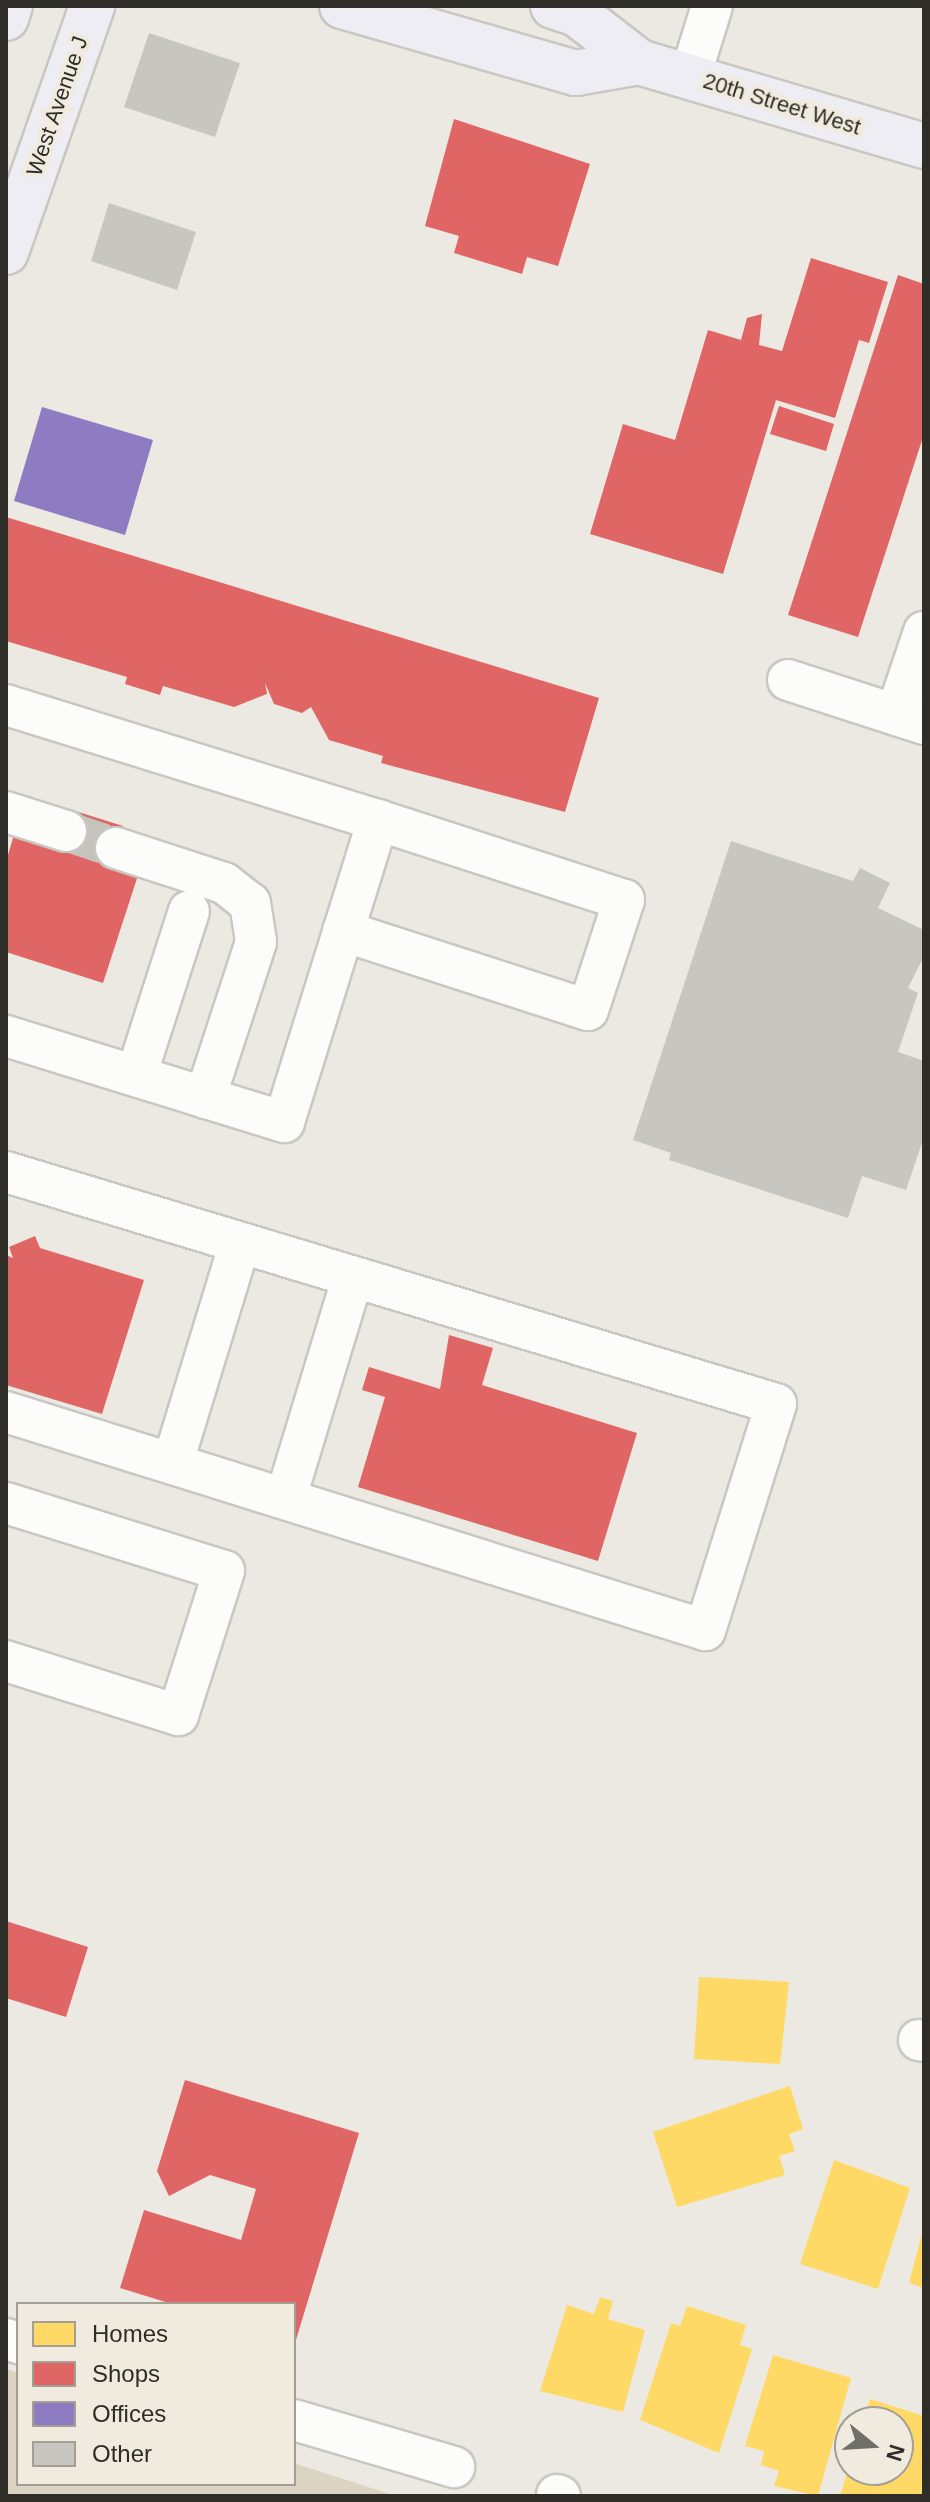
<!DOCTYPE html>
<style>
body{margin:0}
#map{position:relative;width:930px;height:2502px;overflow:hidden;background:#ece9e2;font-family:Helvetica,sans-serif}
div>[style]{position:absolute}
.green>*{inset:0;background:#dcd4c2}
.homes>*{inset:0;background:#ffd966}
.shops>*{inset:0;background:#e06666}
.offices>*{inset:0;background:#8e7cc3}
.building>*{inset:0;background:#c8c6c0}
.minor-tunnel>*{height:40px;margin-top:-20px;transform-origin:0;background:repeating-linear-gradient(90deg,#c6c3bd 0 40px,transparent 0 60px)}
.roads{filter:drop-shadow(2px 0 #c9c7c2) drop-shadow(-2px 0 #c9c7c2) drop-shadow(0 2px #c9c7c2) drop-shadow(0 -2px #c9c7c2)}
.minor>*{height:40px;margin:-20px;padding:0 20px;transform-origin:20px;border-radius:20px;background:#fcfcfb}
.major>*{height:44px;margin:-22px;padding:0 22px;transform-origin:22px;border-radius:22px;background:#efedf4}
span{translate:-50% -50%;white-space:nowrap;text-align:center;line-height:1.15;-webkit-text-stroke:8px #f0ebde;paint-order:stroke}
.street-label{font-size:22px;color:#2f2d28}
.frame{position:absolute;inset:0;border:8px solid #2f2d28;pointer-events:none}
.legend{position:absolute;left:16px;top:2302px;width:280px;height:184px;box-sizing:border-box;background:#f0ebde;border:2px solid #a39f95;margin:0;padding:10px 14px;list-style:none;font-size:24px;color:#2f2d28}
.legend li{display:flex;align-items:center;gap:16px;height:40px}
.legend b{width:40px;border:2px solid #a39f95}
.north{position:absolute;left:834px;top:2406px;width:80px;height:80px;box-sizing:border-box;background:#f0ebde;border:2px solid #a39f95;border-radius:50%;rotate:108deg;font-size:22px;font-weight:700;line-height:32px;text-align:center;color:#2f2d28}
.north::after{content:'';display:block;margin:auto;width:28px;height:36px;background:#716f69;clip-path:polygon(50% 0,100% 100%,50% 72%,0 100%)}
</style>
<div id="map">
<div class="green">
<div style="clip-path:polygon(6px 2369px,18px 2373px,18px 2484px,294px 2484px,294px 2463px,396px 2496px,6px 2496px)"></div>
</div>
<div class="homes">
<div style="clip-path:polygon(699px 1977px,789px 1982px,780px 2064px,694px 2059px)"></div>
<div style="clip-path:polygon(790px 2086px,803px 2129px,789px 2134px,795px 2151px,779px 2156px,785px 2175px,677px 2207px,653px 2132px)"></div>
<div style="clip-path:polygon(834px 2160px,910px 2188px,878px 2289px,800px 2264px)"></div>
<div style="clip-path:polygon(924px 2226px,924px 2288px,909px 2283px)"></div>
<div style="clip-path:polygon(600px 2297px,613px 2301px,608px 2319px,645px 2330px,623px 2412px,540px 2391px,567px 2305px,594px 2314px)"></div>
<div style="clip-path:polygon(687px 2306px,746px 2325px,740px 2345px,752px 2349px,719px 2453px,640px 2420px,671px 2323px,680px 2326px)"></div>
<div style="clip-path:polygon(773px 2355px,851px 2378px,818px 2496px,774px 2486px,779px 2471px,761px 2465px,764px 2451px,745px 2446px)"></div>
<div style="clip-path:polygon(870px 2399px,924px 2416px,924px 2496px,840px 2496px,848px 2470px,898px 2470px,898px 2422px,863px 2422px)"></div>
</div>
<div class="shops">
<div style="clip-path:polygon(454px 119px,590px 164px,558px 266px,527px 257px,522px 274px,454px 253px,459px 236px,425px 226px)"></div>
<div style="clip-path:polygon(811px 258px,888px 282px,869px 343px,859px 340px,835px 418px,776px 400px,723px 574px,590px 534px,623px 424px,675px 440px,708px 330px,741px 340px,747px 318px,762px 314px,759px 345px,782px 351px)"></div>
<div style="clip-path:polygon(898px 275px,924px 284px,924px 434px,858px 637px,788px 615px)"></div>
<div style="clip-path:polygon(779px 406px,834px 424px,826px 451px,770px 434px)"></div>
<div style="clip-path:polygon(6px 517px,599px 698px,565px 812px,381px 763px,383px 756px,329px 740px,311px 707px,302px 713px,274px 704px,265px 683px,267px 694px,234px 707px,163px 686px,160px 695px,125px 684px,127px 677px,6px 641px)"></div>
<div style="clip-path:polygon(72px 810px,123px 826px,113px 857px,141px 866px,103px 983px,6px 952px,6px 862px,13px 838px,28px 829px,63px 840px)"></div>
<div style="clip-path:polygon(35px 1236px,40px 1248px,144px 1280px,102px 1414px,6px 1385px,6px 1255px,13px 1258px,9px 1247px)"></div>
<div style="clip-path:polygon(449px 1335px,493px 1348px,482px 1385px,637px 1433px,598px 1561px,358px 1487px,385px 1397px,362px 1390px,369px 1367px,440px 1389px)"></div>
<div style="clip-path:polygon(6px 1921px,88px 1947px,66px 2017px,6px 1998px)"></div>
<div style="clip-path:polygon(185px 2080px,359px 2133px,295px 2343px,294px 2304px,172px 2304px,120px 2288px,144px 2210px,241px 2240px,256px 2189px,210px 2175px,169px 2196px,157px 2171px)"></div>
</div>
<div class="offices">
<div style="clip-path:polygon(42px 407px,153px 440px,125px 535px,14px 501px)"></div>
</div>
<div class="building">
<div style="clip-path:polygon(149px 33px,240px 63px,215px 137px,124px 107px)"></div>
<div style="clip-path:polygon(109px 203px,196px 232px,177px 290px,91px 261px)"></div>
<div style="clip-path:polygon(731px 841px,853px 881px,860px 868px,890px 883px,878px 908px,924px 930px,924px 956px,908px 988px,918px 993px,898px 1052px,924px 1061px,924px 1137px,906px 1190px,862px 1176px,848px 1218px,669px 1160px,671px 1153px,633px 1140px)"></div>
</div>
<div class="minor-tunnel">
<div style="left:66px;top:831px;width:53px;rotate:18.8deg"></div>
</div>
<div class="roads">
<div class="minor">
<div style="left:690px;top:77px;width:74px;rotate:-72.8deg"></div>
<div style="left:788px;top:680px;width:143px;rotate:17.9deg"></div>
<div style="left:6px;top:705px;width:389px;rotate:17.2deg"></div>
<div style="left:378px;top:820px;width:316px;rotate:107.3deg"></div>
<div style="left:284px;top:1122px;width:291px;rotate:-162.8deg"></div>
<div style="left:896px;top:715px;width:88px;rotate:-71.4deg"></div>
<div style="left:6px;top:812px;width:63px;rotate:17.6deg"></div>
<div style="left:116px;top:848px;width:114px;rotate:18deg"></div>
<div style="left:224px;top:883px;width:33px;rotate:38deg"></div>
<div style="left:250px;top:903px;width:39px;rotate:81deg"></div>
<div style="left:256px;top:942px;width:164px;rotate:108.1deg"></div>
<div style="left:343px;top:931px;width:257px;rotate:17.9deg"></div>
<div style="left:588px;top:1010px;width:116px;rotate:-71.9deg"></div>
<div style="left:624px;top:900px;width:259px;rotate:-162deg"></div>
<div style="left:136px;top:1076px;width:173px;rotate:-72.2deg"></div>
<div style="left:6px;top:1172px;width:804px;rotate:16.77deg"></div>
<div style="left:776px;top:1404px;width:237px;rotate:107.4deg"></div>
<div style="left:705px;top:1630px;width:732px;rotate:-162.68deg"></div>
<div style="left:173px;top:1462px;width:229px;rotate:-73deg"></div>
<div style="left:286px;top:1497px;width:230px;rotate:-73.1deg"></div>
<div style="left:6px;top:1503px;width:228px;rotate:17.3deg"></div>
<div style="left:224px;top:1571px;width:151px;rotate:107.7deg"></div>
<div style="left:178px;top:1715px;width:180px;rotate:-162.6deg"></div>
<div style="left:919px;top:2040px;width:5px;rotate:11deg"></div>
<div style="left:6px;top:2339px;width:13px;rotate:18deg"></div>
<div style="left:294px;top:2420px;width:167px;rotate:16.4deg"></div>
<div style="left:557px;top:2495px;width:3px;rotate:18deg"></div>
</div>
<div class="major">
<div style="left:342px;top:6px;width:243px;rotate:16deg"></div>
<div style="left:576px;top:73px;width:64px;rotate:-9.9deg"></div>
<div style="left:553px;top:6px;width:25px;rotate:18deg"></div>
<div style="left:577px;top:14px;width:78px;rotate:37.7deg"></div>
<div style="left:639px;top:62px;width:297px;rotate:16.4deg"></div>
<div style="left:6px;top:18px;width:13px;rotate:-72deg"></div>
<div style="left:6px;top:252px;width:261px;rotate:-70.7deg"></div>
</div>
</div>
<div class="street-label">
<span style="left:782px;top:104px;rotate:17deg">20th Street West</span>
<span style="left:57px;top:106px;rotate:-71deg">West Avenue J</span>
</div>
<div class="frame"></div>
<ul class="legend">
<li><b style="height:22px;background:#ffd966"></b>Homes</li>
<li><b style="height:22px;background:#e06666"></b>Shops</li>
<li><b style="height:22px;background:#8e7cc3"></b>Offices</li>
<li><b style="height:22px;background:#c8c6c0"></b>Other</li>
</ul>
<div class="north">N</div>
</div>
